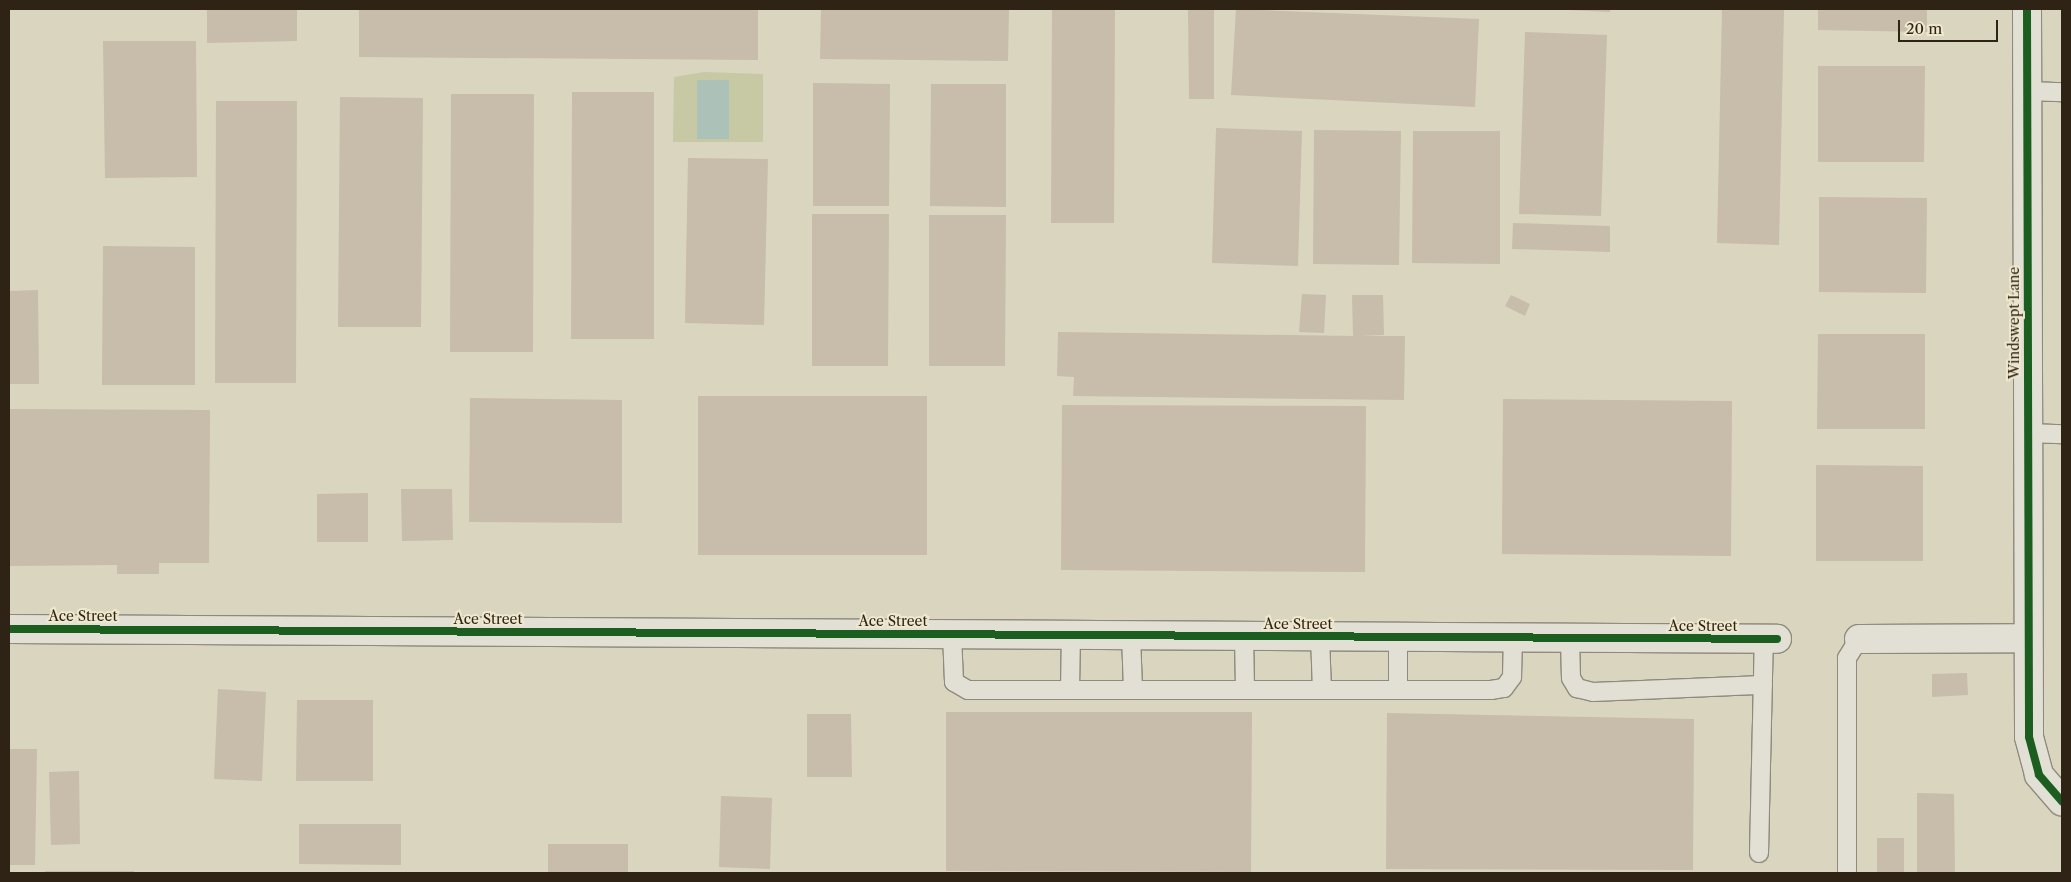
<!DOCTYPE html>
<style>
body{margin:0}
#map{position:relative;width:2071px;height:882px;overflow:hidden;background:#dad5bf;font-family:"Libre Caslon Text",serif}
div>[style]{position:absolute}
.green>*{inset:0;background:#c6c9a3}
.water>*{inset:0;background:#acc1b8}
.building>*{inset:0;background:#c8bcaa}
.roads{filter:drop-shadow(1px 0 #8f8b7c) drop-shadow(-1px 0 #8f8b7c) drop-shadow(0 1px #8f8b7c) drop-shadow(0 -1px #8f8b7c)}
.lane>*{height:18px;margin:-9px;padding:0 9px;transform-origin:9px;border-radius:9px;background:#e2e0d5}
.street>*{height:28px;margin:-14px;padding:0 14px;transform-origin:14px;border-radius:14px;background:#e2e0d5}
.cycleway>*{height:8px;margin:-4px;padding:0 4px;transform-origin:4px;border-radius:4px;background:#1b5e20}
span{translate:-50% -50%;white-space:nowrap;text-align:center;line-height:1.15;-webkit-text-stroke:4px #efe8ce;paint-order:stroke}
.street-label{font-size:14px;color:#2e2314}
.frame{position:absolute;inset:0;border:10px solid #2e2314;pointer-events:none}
.scale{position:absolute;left:1898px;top:20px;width:100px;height:22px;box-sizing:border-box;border:2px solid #2e2314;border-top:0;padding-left:6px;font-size:15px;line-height:18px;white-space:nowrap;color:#2e2314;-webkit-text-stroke:4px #efe8ce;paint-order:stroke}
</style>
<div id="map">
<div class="green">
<div style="clip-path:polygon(704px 72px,763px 74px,763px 142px,673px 142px,674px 77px)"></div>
</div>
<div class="water">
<div style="clip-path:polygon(697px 80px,729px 80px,729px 139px,697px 139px)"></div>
</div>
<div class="building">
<div style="clip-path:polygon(207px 9px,297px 9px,297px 41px,207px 43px)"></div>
<div style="clip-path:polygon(359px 9px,758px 9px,758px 60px,359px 57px)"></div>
<div style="clip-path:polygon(821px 9px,1009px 9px,1008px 61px,820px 59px)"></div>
<div style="clip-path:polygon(1052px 9px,1115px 9px,1114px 223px,1051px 223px)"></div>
<div style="clip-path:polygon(1188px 9px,1214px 9px,1214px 99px,1189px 99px)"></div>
<div style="clip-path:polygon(1236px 9px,1479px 19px,1475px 107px,1231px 95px)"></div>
<div style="clip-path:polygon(1547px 9px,1610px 9px,1610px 12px)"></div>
<div style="clip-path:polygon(1722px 9px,1784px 9px,1779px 245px,1717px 243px)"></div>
<div style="clip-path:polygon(1818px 9px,1927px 9px,1927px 32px,1818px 30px)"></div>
<div style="clip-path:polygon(1525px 32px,1607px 35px,1601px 216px,1519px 214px)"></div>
<div style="clip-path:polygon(103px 41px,196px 41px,197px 177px,105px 178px)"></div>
<div style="clip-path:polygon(1818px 66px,1925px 66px,1924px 162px,1818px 162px)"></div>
<div style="clip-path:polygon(813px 83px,890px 84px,889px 206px,813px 206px)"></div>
<div style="clip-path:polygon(931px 84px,1006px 84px,1006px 207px,930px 206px)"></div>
<div style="clip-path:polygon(572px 92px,654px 92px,654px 339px,571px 339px)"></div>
<div style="clip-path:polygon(451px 94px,534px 94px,533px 352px,450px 352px)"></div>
<div style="clip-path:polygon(340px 97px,423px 98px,421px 327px,338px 327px)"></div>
<div style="clip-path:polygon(216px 101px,297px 101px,296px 383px,215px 383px)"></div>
<div style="clip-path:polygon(1216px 128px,1302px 131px,1298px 266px,1212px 263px)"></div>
<div style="clip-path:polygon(1314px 130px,1401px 131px,1399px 265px,1313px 264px)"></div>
<div style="clip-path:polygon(1413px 131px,1500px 131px,1500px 264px,1412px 263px)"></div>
<div style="clip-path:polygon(688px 158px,768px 159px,764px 325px,685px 323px)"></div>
<div style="clip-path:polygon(1819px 197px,1927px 198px,1926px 293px,1819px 292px)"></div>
<div style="clip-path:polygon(812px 214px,889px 214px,888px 366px,812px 366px)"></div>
<div style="clip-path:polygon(929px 215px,1006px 215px,1005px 366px,929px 366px)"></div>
<div style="clip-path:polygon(1513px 223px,1610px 226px,1610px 252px,1512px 249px)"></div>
<div style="clip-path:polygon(103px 246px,195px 247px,195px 385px,102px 385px)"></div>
<div style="clip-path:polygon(38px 290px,39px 384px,9px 384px,9px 291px)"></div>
<div style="clip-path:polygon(1302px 294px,1326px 295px,1324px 333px,1299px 332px)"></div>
<div style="clip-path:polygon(1352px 295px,1383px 295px,1384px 335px,1359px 336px,1405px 336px,1404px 400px,1073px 396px,1074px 377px,1057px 376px,1058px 332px,1353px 336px)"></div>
<div style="clip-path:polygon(1511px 295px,1530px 304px,1525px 316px,1505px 306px)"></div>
<div style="clip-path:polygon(1818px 334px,1925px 334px,1925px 429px,1817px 429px)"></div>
<div style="clip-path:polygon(698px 396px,927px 396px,927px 555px,698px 555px)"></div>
<div style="clip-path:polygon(470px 398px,622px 400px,622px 523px,469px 522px)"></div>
<div style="clip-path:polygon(1503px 399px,1732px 401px,1731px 556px,1502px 554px)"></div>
<div style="clip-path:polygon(1062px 405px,1366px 406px,1365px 572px,1061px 570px)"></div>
<div style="clip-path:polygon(9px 409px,210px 410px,209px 563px,159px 563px,159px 574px,117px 574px,117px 565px,9px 566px)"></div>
<div style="clip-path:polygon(1816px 465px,1923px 466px,1923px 561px,1816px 561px)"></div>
<div style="clip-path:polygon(401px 489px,452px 489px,453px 540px,402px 541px)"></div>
<div style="clip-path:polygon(368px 493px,368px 542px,317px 542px,317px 494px)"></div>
<div style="clip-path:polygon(1967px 673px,1968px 695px,1932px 697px,1932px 674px)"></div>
<div style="clip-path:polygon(218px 689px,266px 692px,262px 781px,214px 779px)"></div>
<div style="clip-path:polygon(297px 700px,373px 700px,373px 781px,296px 781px)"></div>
<div style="clip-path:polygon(946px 712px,1252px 712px,1251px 872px,946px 871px)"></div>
<div style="clip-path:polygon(1387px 713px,1694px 719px,1693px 870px,1386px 869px)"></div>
<div style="clip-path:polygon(807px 714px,851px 714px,852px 777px,807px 777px)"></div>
<div style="clip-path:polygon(9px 749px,37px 749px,35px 865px,9px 865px)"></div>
<div style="clip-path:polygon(79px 771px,80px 844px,51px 845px,49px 772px)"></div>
<div style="clip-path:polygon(1917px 793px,1954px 794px,1955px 873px,1917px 873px)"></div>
<div style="clip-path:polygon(721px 796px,772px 798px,770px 869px,719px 867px)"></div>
<div style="clip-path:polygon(299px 824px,401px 824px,401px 865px,299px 864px)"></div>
<div style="clip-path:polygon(1877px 838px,1904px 838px,1904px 873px,1877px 873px)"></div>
<div style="clip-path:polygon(548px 844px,628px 844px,628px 873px,548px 873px)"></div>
<div style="clip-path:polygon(45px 871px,134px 871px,134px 873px,45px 873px)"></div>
</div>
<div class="roads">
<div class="lane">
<div style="left:2027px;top:91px;width:35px;rotate:2deg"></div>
<div style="left:2027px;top:433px;width:35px;rotate:2deg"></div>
<div style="left:952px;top:634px;width:48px;rotate:87.6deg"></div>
<div style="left:954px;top:682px;width:16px;rotate:30deg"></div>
<div style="left:968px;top:690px;width:523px"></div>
<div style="left:1491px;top:690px;width:13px;rotate:-9deg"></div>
<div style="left:1504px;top:688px;width:14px;rotate:-54deg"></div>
<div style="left:1512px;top:677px;width:40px;rotate:-88.6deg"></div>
<div style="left:1131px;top:635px;width:55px;rotate:87.9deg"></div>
<div style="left:1244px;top:636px;width:54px;rotate:88.9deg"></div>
<div style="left:1320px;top:636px;width:54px;rotate:87.9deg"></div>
<div style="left:1398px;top:637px;width:53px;rotate:90deg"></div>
<div style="left:1570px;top:638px;width:40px;rotate:88.6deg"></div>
<div style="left:1571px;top:678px;width:12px;rotate:59deg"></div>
<div style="left:1577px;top:688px;width:16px;rotate:14deg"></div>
<div style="left:1593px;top:692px;width:170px;rotate:-2.4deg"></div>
<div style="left:1070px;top:690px;width:55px;rotate:-89deg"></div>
<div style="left:1759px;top:853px;width:214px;rotate:-88.7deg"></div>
<div style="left:1847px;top:873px;width:215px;rotate:-90deg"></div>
<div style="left:1847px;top:658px;width:22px;rotate:-58deg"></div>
</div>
<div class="street">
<div style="left:2027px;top:9px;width:728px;rotate:89.84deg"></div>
<div style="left:2029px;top:737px;width:39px;rotate:75deg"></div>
<div style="left:2039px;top:775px;width:35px;rotate:49deg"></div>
<div style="left:9px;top:629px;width:1768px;rotate:0.32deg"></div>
<div style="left:1859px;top:639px;width:167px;rotate:-0.3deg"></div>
</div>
</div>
<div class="cycleway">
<div style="left:2027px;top:9px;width:728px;rotate:89.84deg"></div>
<div style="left:2029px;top:737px;width:39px;rotate:75deg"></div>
<div style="left:2039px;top:775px;width:35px;rotate:49deg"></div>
<div style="left:9px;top:629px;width:1768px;rotate:0.32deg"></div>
</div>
<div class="street-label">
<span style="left:2014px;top:323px;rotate:-90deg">Windswept Lane</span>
<span style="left:83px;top:616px">Ace Street</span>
<span style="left:488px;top:619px">Ace Street</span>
<span style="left:893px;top:621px">Ace Street</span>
<span style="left:1298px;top:624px">Ace Street</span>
<span style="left:1703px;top:626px">Ace Street</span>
</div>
<div class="frame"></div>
<div class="scale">20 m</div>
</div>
